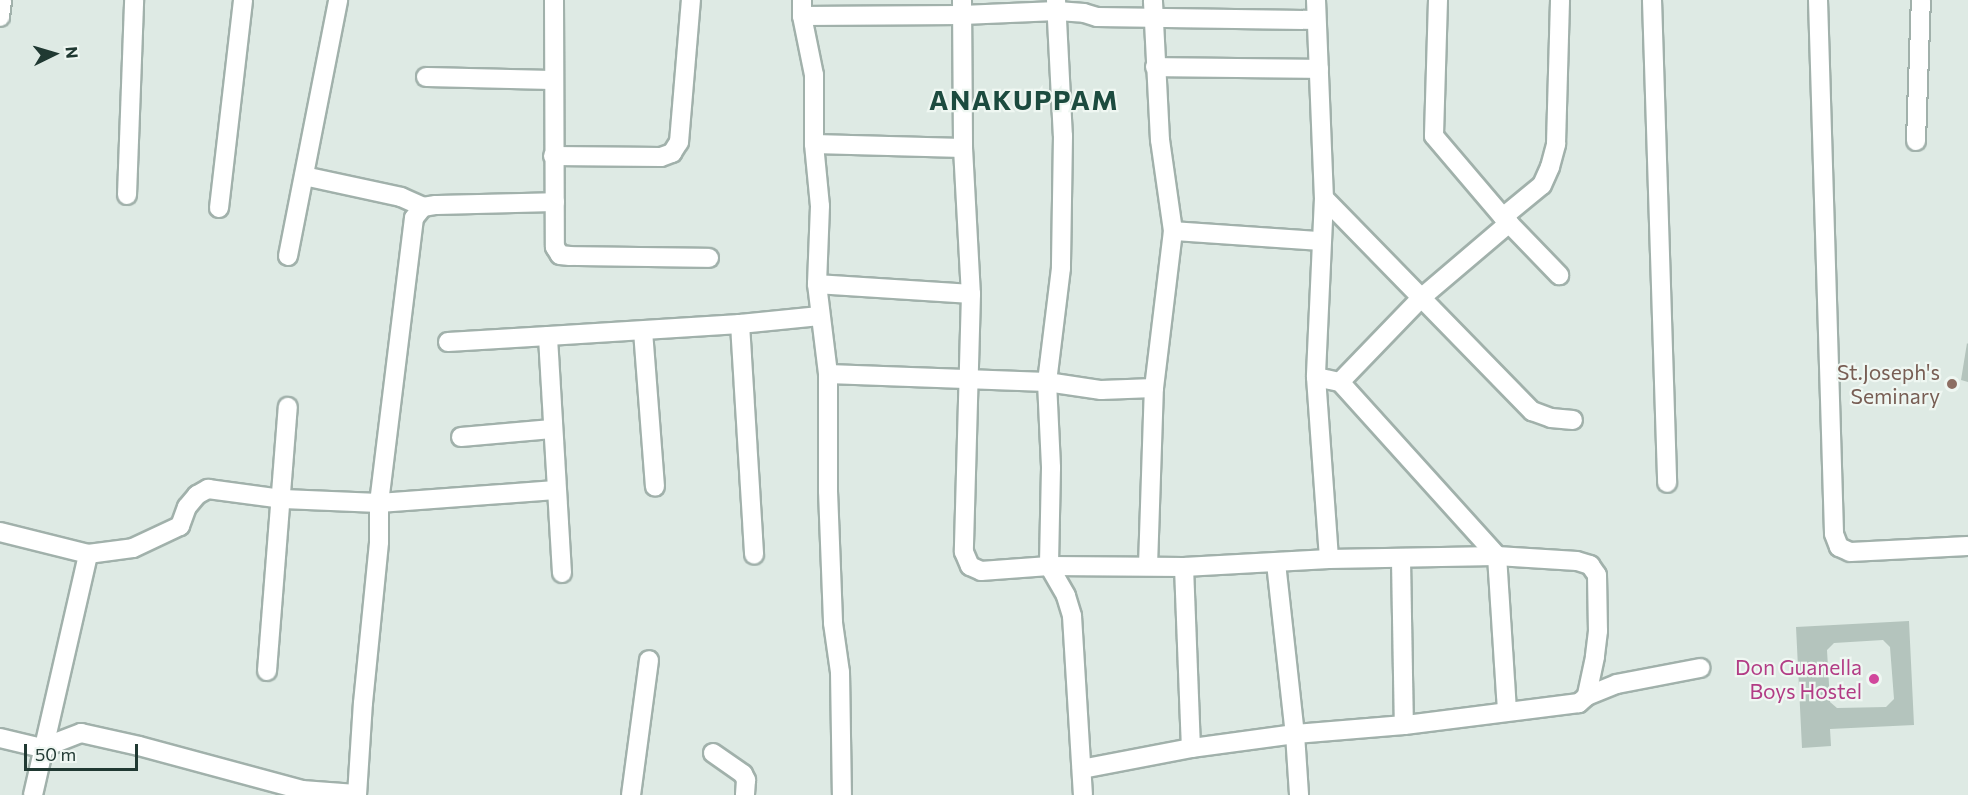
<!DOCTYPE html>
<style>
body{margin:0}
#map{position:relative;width:1968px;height:795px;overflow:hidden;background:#deeae4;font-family:Commissioner,sans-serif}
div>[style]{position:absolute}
.building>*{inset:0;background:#b4c4bd}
.roads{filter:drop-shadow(2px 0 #a1b1ab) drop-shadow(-2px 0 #a1b1ab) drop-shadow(0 2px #a1b1ab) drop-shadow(0 -2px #a1b1ab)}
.minor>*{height:18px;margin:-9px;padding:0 9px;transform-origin:9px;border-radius:9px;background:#fff}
.dots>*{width:16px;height:16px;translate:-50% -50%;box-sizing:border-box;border:3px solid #eff7f2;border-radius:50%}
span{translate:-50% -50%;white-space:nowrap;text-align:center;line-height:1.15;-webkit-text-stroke:4.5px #eff7f2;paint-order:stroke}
.education-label{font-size:21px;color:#785e54}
.right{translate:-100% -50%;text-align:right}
.hotel-label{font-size:21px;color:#b23c85}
.district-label{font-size:27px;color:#1c4b3f;font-weight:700;letter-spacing:1.5px}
.north{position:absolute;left:24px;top:24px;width:60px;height:60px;-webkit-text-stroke:4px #eff7f2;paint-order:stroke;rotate:85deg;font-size:16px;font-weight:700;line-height:24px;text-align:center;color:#203932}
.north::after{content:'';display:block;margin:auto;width:21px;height:27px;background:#203932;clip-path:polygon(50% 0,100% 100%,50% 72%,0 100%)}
.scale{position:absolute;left:24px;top:744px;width:114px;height:27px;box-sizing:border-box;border:3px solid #203932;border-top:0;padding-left:8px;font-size:18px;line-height:21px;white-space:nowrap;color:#203932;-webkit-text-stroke:4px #eff7f2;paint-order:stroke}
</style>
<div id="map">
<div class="building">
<div style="clip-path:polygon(1967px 343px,1968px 344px,1968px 382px,1961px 380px)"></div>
<div style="clip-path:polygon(evenodd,1909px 621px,1914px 725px,1830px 729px,1831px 746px,1802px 748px,1796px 627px,1909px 621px,1883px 640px,1890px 647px,1894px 699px,1886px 707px,1837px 708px,1830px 702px,1827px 650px,1834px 643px,1883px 640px)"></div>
</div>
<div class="roads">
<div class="minor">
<div style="left:554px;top:0;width:247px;rotate:89.8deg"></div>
<div style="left:555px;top:247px;width:9px;rotate:58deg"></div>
<div style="left:560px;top:255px;width:10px;rotate:6deg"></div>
<div style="left:570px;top:256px;width:139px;rotate:0.8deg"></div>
<div style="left:802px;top:0;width:16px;rotate:90deg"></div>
<div style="left:802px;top:16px;width:60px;rotate:78.5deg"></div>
<div style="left:814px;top:75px;width:69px;rotate:90deg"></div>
<div style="left:814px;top:144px;width:62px;rotate:84.5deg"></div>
<div style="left:820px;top:206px;width:78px;rotate:92.2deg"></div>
<div style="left:817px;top:284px;width:91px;rotate:83deg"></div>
<div style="left:828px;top:374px;width:117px;rotate:90deg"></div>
<div style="left:828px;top:491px;width:132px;rotate:87.8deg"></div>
<div style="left:833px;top:623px;width:49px;rotate:81.9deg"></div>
<div style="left:840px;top:672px;width:123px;rotate:89.1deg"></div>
<div style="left:962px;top:0;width:148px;rotate:89.6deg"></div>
<div style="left:963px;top:148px;width:146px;rotate:86.9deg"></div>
<div style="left:971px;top:294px;width:258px;rotate:91.6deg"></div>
<div style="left:964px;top:552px;width:15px;rotate:67deg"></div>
<div style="left:970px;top:566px;width:12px;rotate:24deg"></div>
<div style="left:981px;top:571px;width:68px;rotate:-4.2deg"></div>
<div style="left:1049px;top:566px;width:135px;rotate:0.4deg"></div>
<div style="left:1184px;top:567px;width:145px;rotate:-3.2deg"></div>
<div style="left:1329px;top:559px;width:168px;rotate:-1deg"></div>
<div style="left:1497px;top:556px;width:80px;rotate:3.6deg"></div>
<div style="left:1577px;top:561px;width:14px;rotate:17deg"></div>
<div style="left:1590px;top:565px;width:12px;rotate:55deg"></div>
<div style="left:1597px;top:575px;width:56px;rotate:89deg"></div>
<div style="left:1598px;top:631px;width:26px;rotate:97deg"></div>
<div style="left:1595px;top:657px;width:40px;rotate:102deg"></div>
<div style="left:1587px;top:696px;width:11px;rotate:139deg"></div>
<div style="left:1579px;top:703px;width:176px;rotate:172.8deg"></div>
<div style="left:1404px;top:725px;width:109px;rotate:175.3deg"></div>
<div style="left:1295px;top:734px;width:105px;rotate:172.3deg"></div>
<div style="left:1191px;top:748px;width:111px;rotate:169.1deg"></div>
<div style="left:1056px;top:0;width:136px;rotate:87.1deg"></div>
<div style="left:1063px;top:136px;width:132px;rotate:90.9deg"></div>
<div style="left:1061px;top:268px;width:115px;rotate:97deg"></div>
<div style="left:1047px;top:382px;width:86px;rotate:87.3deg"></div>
<div style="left:1051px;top:468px;width:98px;rotate:91.2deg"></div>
<div style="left:1049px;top:566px;width:34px;rotate:60deg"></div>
<div style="left:1066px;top:596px;width:21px;rotate:73deg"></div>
<div style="left:1072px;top:616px;width:179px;rotate:86.5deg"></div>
<div style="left:1316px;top:0;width:198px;rotate:87.7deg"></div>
<div style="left:1324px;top:198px;width:179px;rotate:92.6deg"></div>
<div style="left:1316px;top:377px;width:182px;rotate:85.9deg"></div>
<div style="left:1438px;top:0;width:136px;rotate:91.7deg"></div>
<div style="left:1434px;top:136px;width:106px;rotate:49.6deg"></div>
<div style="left:1503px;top:217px;width:81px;rotate:46deg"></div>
<div style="left:1652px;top:0;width:483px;rotate:88.2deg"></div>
<div style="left:1818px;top:0;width:534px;rotate:88.28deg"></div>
<div style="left:1834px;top:534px;width:14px;rotate:69deg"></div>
<div style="left:1839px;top:547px;width:12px;rotate:24deg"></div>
<div style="left:1850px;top:552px;width:118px;rotate:-2.9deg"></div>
<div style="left:802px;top:16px;width:160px;rotate:-0.4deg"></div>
<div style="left:962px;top:15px;width:95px;rotate:-2.4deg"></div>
<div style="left:1057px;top:11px;width:27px;rotate:4deg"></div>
<div style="left:1084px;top:13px;width:14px;rotate:17deg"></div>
<div style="left:1097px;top:17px;width:219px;rotate:0.8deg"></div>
<div style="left:0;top:17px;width:17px;rotate:-83deg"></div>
<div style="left:1155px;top:67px;width:164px;rotate:0.7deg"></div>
<div style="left:426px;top:77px;width:127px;rotate:1.4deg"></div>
<div style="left:1916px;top:141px;width:141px;rotate:-88deg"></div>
<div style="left:814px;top:144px;width:149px;rotate:1.5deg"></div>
<div style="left:553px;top:156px;width:108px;rotate:0.5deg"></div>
<div style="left:661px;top:157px;width:12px;rotate:-20deg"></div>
<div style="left:672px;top:153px;width:13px;rotate:-58deg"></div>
<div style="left:679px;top:142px;width:143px;rotate:-85.2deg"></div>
<div style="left:304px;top:176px;width:99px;rotate:12.2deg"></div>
<div style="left:401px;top:197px;width:24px;rotate:24deg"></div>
<div style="left:127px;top:195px;width:195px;rotate:-87.9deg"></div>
<div style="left:1324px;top:198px;width:298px;rotate:45.7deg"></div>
<div style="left:1532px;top:411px;width:20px;rotate:20deg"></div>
<div style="left:1551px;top:418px;width:22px;rotate:5deg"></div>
<div style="left:219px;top:208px;width:209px;rotate:-83.4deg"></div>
<div style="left:1503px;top:217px;width:50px;rotate:-39.4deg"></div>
<div style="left:1542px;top:185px;width:20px;rotate:-66deg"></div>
<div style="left:1550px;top:167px;width:24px;rotate:-75deg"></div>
<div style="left:1556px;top:144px;width:144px;rotate:-88.4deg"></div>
<div style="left:1173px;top:231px;width:147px;rotate:3.9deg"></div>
<div style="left:288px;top:256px;width:261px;rotate:-78.9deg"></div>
<div style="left:817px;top:284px;width:154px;rotate:3.7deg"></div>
<div style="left:740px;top:324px;width:231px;rotate:86.5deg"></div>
<div style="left:643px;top:331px;width:156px;rotate:85.6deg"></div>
<div style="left:448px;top:342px;width:100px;rotate:-3.4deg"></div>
<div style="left:828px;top:374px;width:219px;rotate:2.1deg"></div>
<div style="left:1047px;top:382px;width:55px;rotate:8.4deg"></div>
<div style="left:1101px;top:390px;width:53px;rotate:-2.2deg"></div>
<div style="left:1316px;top:377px;width:25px;rotate:12deg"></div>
<div style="left:1340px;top:382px;width:234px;rotate:47.9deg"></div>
<div style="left:1497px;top:556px;width:155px;rotate:86.3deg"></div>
<div style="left:1340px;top:382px;width:117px;rotate:-46deg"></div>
<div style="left:1421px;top:298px;width:116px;rotate:-40.4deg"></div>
<div style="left:461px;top:437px;width:91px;rotate:-5deg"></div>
<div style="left:0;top:532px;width:91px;rotate:14deg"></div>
<div style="left:88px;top:554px;width:45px;rotate:-7.6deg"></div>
<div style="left:133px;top:548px;width:52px;rotate:-25.1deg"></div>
<div style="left:180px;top:526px;width:20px;rotate:-70deg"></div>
<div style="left:187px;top:507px;width:16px;rotate:-50deg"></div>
<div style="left:197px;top:495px;width:13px;rotate:-29deg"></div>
<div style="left:208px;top:489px;width:76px;rotate:7.6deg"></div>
<div style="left:283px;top:499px;width:96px;rotate:2.4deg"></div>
<div style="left:379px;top:503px;width:177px;rotate:-4.2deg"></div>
<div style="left:1401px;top:560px;width:165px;rotate:89deg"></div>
<div style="left:1276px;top:563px;width:172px;rotate:83.7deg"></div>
<div style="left:1295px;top:734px;width:61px;rotate:86.2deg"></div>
<div style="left:1148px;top:566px;width:178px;rotate:-88.1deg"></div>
<div style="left:1154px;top:388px;width:158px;rotate:-83.1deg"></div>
<div style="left:1173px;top:231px;width:92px;rotate:-98.1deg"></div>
<div style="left:1160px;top:140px;width:140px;rotate:-92.9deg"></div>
<div style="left:1184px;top:567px;width:181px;rotate:87.8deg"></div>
<div style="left:562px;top:573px;width:237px;rotate:-93.4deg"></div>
<div style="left:548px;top:336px;width:192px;rotate:-3.6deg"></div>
<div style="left:740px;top:324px;width:80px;rotate:-5.7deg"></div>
<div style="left:267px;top:671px;width:265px;rotate:-85.5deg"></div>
<div style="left:1587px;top:696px;width:32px;rotate:-22deg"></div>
<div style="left:1617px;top:684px;width:85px;rotate:-10.9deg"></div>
<div style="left:0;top:738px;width:43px;rotate:13.4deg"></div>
<div style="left:42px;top:748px;width:42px;rotate:-21deg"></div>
<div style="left:81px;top:733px;width:59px;rotate:12.6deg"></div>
<div style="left:139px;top:746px;width:169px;rotate:15.1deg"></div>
<div style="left:302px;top:790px;width:54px;rotate:4.2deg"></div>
<div style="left:713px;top:753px;width:37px;rotate:35deg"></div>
<div style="left:743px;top:774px;width:7px;rotate:63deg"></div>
<div style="left:746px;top:780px;width:15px;rotate:94deg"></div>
<div style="left:33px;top:795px;width:247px;rotate:-77.1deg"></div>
<div style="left:357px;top:795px;width:92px;rotate:-86.3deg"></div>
<div style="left:363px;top:703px;width:162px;rotate:-84.3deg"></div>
<div style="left:379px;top:542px;width:39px;rotate:-90deg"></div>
<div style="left:379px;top:503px;width:287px;rotate:-83deg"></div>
<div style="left:414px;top:218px;width:14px;rotate:-51deg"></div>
<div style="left:423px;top:207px;width:13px;rotate:-9deg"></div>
<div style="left:436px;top:205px;width:119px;rotate:-1.4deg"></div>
<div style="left:631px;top:795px;width:136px;rotate:-82.4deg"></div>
</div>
</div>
<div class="dots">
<div style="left:1952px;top:384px;background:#8d6e63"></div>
<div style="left:1874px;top:679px;background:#d1479c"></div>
</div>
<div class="education-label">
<span class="right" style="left:1940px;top:384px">St.Joseph's<br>Seminary</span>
</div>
<div class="hotel-label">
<span class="right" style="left:1862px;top:679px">Don Guanella<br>Boys Hostel</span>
</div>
<div class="district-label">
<span style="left:1024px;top:100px">ANAKUPPAM</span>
</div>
<div class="north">N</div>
<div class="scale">50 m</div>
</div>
